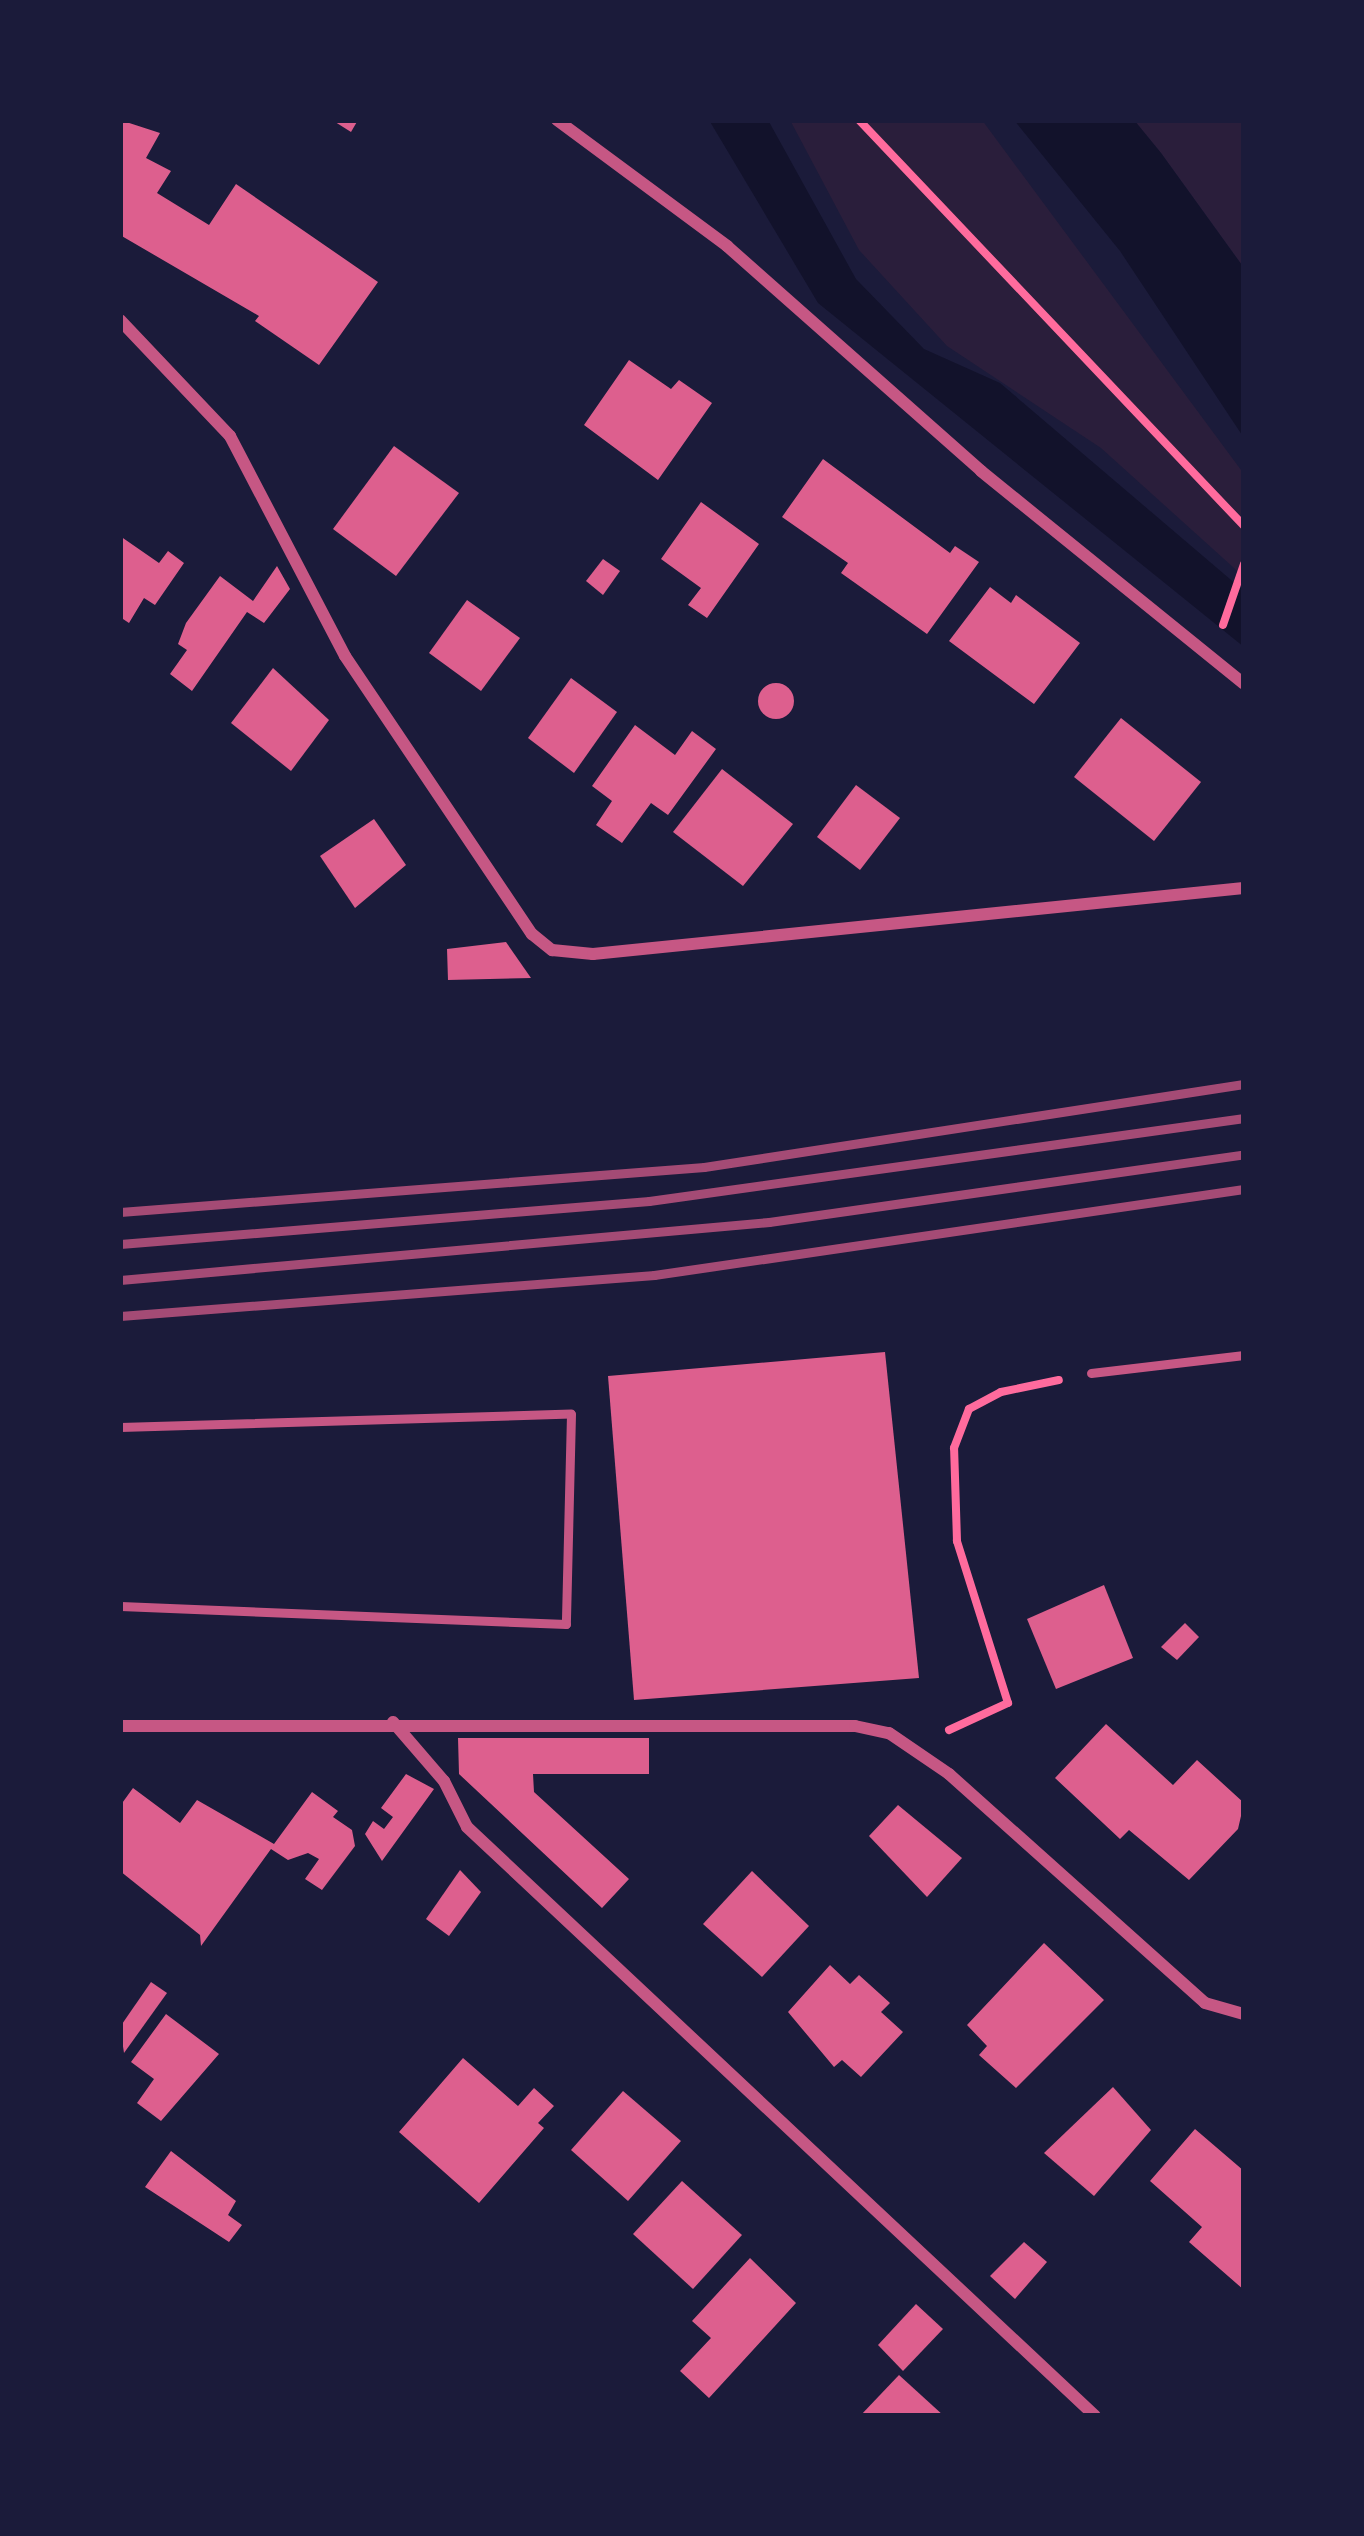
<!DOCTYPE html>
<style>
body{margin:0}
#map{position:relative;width:1364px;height:2536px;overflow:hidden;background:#1b1b3a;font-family:"Titillium Web",sans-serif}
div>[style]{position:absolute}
.green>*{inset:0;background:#2a1e3b}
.water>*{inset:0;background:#12122b}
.building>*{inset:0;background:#dd5f8e}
.round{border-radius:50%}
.path>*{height:8px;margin:-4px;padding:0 4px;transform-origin:4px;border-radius:4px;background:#ff6b9d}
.service>*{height:9px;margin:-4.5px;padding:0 4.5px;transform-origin:4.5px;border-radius:4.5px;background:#c65784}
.minor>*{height:12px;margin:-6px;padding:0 6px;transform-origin:6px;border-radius:6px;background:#c65784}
.rail>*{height:9px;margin:-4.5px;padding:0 4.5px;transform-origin:4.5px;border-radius:4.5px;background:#a44b75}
span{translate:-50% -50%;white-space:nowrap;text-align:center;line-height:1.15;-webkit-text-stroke:12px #1b1b3a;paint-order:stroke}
.frame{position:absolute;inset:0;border:123px solid #1b1b3a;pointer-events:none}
</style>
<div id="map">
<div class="green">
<div style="clip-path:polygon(790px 120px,982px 120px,1244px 474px,1244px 577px,1101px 448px,947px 346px,859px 250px)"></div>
<div style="clip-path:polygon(1134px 120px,1244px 120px,1244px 268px,1161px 153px)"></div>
</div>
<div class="water">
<div style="clip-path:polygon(709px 120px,768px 120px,856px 279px,924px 349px,1000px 383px,1244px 591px,1244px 647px,818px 303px)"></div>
<div style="clip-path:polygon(1014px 120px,1134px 120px,1161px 153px,1244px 268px,1244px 438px,1120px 251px)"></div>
</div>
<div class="building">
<div style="clip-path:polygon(120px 120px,160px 133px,146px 158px,171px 171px,157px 193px,209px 225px,236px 184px,378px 282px,319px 365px,255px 321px,259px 316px,120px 235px)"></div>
<div style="clip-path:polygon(332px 120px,358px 120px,351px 132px)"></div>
<div style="clip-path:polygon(629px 360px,671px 389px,679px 380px,712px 403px,658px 480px,584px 425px)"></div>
<div style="clip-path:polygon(394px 446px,459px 493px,396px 576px,333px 529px)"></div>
<div style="clip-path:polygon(823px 459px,950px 553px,955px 546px,979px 562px,927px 634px,841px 573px,848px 563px,782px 517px)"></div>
<div style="clip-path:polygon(701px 502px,759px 544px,707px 618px,688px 605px,701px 588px,661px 559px)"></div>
<div style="clip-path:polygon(120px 536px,159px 563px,168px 551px,184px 563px,155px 605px,144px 598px,129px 623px,120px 617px)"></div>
<div style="clip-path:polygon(603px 559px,620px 571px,603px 595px,586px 581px)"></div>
<div style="clip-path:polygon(277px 566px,290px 589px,264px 623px,247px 612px,192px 691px,170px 674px,187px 650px,178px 644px,186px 623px,220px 576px,253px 601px)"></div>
<div style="clip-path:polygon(990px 587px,1011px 603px,1016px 595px,1080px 643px,1034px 704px,949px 641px)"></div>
<div style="clip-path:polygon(467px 600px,520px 638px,481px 691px,429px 653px)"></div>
<div style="clip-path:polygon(273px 668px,329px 720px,291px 771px,231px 723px)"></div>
<div style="clip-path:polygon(571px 678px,617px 712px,574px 773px,528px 738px)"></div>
<div class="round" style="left:758px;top:683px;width:36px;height:36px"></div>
<div style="clip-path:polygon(1121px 718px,1201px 782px,1154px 841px,1074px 777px)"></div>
<div style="clip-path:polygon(635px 725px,675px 755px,692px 731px,716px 749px,668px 815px,651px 803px,622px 843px,596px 825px,612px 801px,592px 786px)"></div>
<div style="clip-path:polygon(722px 769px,793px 824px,743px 886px,673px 832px)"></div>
<div style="clip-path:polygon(856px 785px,900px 818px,860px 870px,817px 837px)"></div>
<div style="clip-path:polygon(374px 819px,406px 865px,355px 908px,320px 856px)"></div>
<div style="clip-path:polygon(506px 942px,531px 978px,448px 980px,447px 949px)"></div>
<div style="clip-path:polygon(885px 1352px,919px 1678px,634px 1700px,608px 1376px)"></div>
<div style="clip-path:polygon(1104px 1585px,1133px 1658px,1056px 1689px,1027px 1619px)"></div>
<div style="clip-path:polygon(1185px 1623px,1199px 1637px,1177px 1660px,1161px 1647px)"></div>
<div style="clip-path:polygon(1106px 1724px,1173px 1785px,1197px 1760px,1244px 1803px,1238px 1829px,1189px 1880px,1129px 1830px,1120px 1839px,1055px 1778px)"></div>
<div style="clip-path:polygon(458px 1738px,649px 1738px,649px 1774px,533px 1774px,534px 1792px,629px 1879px,602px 1908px,459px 1774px)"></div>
<div style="clip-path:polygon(406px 1774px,434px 1789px,382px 1861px,365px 1834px,373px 1821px,384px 1829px,393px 1817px,381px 1808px)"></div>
<div style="clip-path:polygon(133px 1788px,180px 1823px,197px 1800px,274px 1844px,312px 1792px,338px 1811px,333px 1817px,352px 1830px,355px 1846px,322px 1890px,305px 1879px,319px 1859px,308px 1853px,288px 1860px,271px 1849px,201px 1946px,200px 1935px,120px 1871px,120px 1806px)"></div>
<div style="clip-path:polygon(898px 1805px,962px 1858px,927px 1897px,869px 1836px)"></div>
<div style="clip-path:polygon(460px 1870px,481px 1892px,449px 1936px,426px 1919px)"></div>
<div style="clip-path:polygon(752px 1871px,809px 1926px,762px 1977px,703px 1924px)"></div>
<div style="clip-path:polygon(1044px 1943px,1104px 2000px,1016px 2088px,979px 2055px,987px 2046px,967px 2025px)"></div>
<div style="clip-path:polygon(830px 1965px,850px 1984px,859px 1975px,890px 2003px,881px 2012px,903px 2032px,861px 2077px,842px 2060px,834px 2067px,788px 2012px)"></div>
<div style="clip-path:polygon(151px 1982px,167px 1993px,124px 2053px,120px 2027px)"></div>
<div style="clip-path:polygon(166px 2014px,219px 2054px,161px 2121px,137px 2103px,154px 2079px,131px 2062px)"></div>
<div style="clip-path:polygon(463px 2058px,518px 2106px,534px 2088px,554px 2106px,538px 2123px,544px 2128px,479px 2203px,399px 2132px)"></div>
<div style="clip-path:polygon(1113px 2087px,1151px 2130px,1094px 2196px,1044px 2153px)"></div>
<div style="clip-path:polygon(623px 2091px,681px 2141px,628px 2201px,571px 2150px)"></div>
<div style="clip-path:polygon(1195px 2129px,1244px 2171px,1244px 2290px,1189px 2242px,1202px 2227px,1150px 2181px)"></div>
<div style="clip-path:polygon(171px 2151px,236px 2201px,228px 2215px,242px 2225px,229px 2242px,145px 2187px)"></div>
<div style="clip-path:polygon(682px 2181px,742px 2235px,693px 2289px,633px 2234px)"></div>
<div style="clip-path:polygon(1024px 2242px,1047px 2262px,1015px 2299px,990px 2276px)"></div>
<div style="clip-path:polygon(750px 2258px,796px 2303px,709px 2398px,680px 2371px,711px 2338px,692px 2321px)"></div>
<div style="clip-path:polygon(916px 2304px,943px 2329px,903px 2371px,878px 2345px)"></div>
<div style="clip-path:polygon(899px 2375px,944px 2416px,860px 2416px)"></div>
</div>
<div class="path">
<div style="left:859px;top:120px;width:560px;rotate:46.52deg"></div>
<div style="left:1223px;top:625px;width:65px;rotate:-71deg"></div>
<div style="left:949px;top:1730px;width:65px;rotate:-24.6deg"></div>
<div style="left:1008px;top:1703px;width:170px;rotate:-107.5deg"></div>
<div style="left:957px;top:1541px;width:93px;rotate:-91.8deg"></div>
<div style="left:954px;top:1448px;width:42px;rotate:-69deg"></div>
<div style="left:969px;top:1409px;width:36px;rotate:-28deg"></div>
<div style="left:1001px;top:1392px;width:59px;rotate:-11.7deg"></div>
</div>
<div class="service">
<div style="left:1091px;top:1373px;width:154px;rotate:-6.7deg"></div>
<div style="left:120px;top:1427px;width:451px;rotate:-1.7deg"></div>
<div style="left:571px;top:1414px;width:210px;rotate:91.4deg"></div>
<div style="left:566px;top:1624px;width:446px;rotate:-177.7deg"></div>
</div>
<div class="minor">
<div style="left:557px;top:120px;width:212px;rotate:36.5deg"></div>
<div style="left:727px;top:246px;width:339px;rotate:41.5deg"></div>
<div style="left:981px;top:471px;width:338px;rotate:39deg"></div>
<div style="left:120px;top:320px;width:160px;rotate:46.5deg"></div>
<div style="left:230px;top:436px;width:248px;rotate:62.4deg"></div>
<div style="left:345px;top:656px;width:335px;rotate:56.1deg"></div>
<div style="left:532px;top:934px;width:26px;rotate:39deg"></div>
<div style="left:552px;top:950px;width:41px;rotate:5.6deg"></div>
<div style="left:593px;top:954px;width:654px;rotate:-5.79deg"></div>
<div style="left:393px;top:1722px;width:78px;rotate:49.2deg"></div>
<div style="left:444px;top:1781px;width:51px;rotate:63.4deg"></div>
<div style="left:467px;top:1827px;width:861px;rotate:43.16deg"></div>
<div style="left:120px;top:1726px;width:735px"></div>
<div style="left:855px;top:1726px;width:35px;rotate:12deg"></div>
<div style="left:889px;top:1733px;width:73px;rotate:34.3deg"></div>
<div style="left:949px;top:1774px;width:343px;rotate:41.8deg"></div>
<div style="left:1205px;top:2003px;width:41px;rotate:15.8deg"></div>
</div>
<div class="rail">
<div style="left:120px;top:1212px;width:586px;rotate:-4.41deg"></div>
<div style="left:704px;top:1167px;width:546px;rotate:-8.74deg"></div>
<div style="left:120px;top:1244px;width:531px;rotate:-4.65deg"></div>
<div style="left:649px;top:1201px;width:601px;rotate:-7.94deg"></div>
<div style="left:120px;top:1280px;width:652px;rotate:-5.11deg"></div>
<div style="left:769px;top:1222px;width:480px;rotate:-8.1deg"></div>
<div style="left:120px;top:1316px;width:536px;rotate:-4.39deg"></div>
<div style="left:654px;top:1275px;width:596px;rotate:-8.29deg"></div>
</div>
<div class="frame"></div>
</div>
